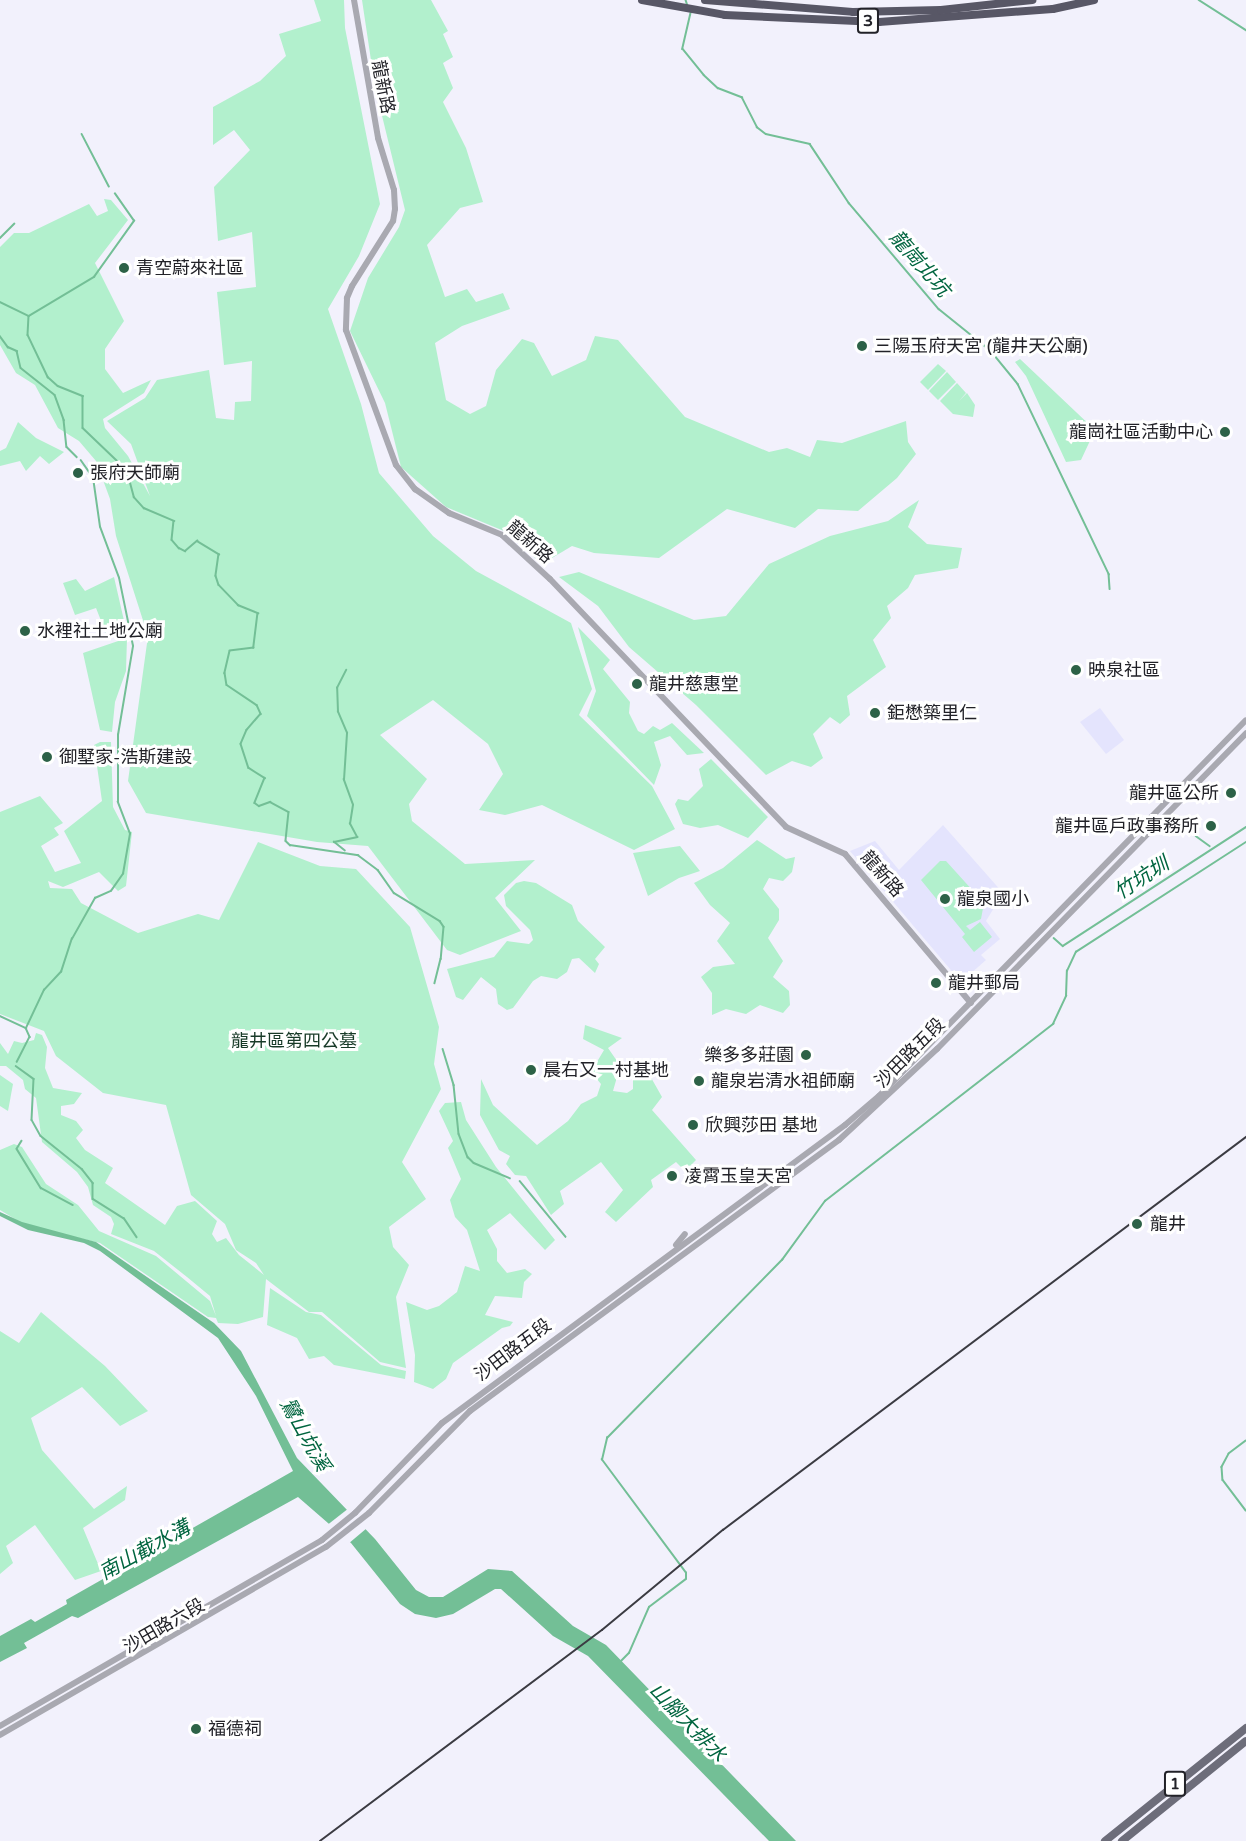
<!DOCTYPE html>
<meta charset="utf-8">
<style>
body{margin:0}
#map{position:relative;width:1246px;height:1841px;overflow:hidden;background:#f2f1fc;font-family:"Varela Round","Noto Sans TC",sans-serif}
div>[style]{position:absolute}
.built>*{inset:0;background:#e4e4fd}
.green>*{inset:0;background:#b2f0cd}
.water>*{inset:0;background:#73bf96}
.pier>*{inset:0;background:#f2f1fc}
.stream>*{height:1.5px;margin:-0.75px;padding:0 0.75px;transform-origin:0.75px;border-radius:0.75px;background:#73bf96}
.tertiary>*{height:6px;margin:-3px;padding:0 3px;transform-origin:3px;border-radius:3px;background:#a9a9b1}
.primary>*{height:8px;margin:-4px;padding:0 4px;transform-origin:4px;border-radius:4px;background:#6d6d7a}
.motorway>*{height:8px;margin:-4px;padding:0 4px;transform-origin:4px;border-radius:4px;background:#585766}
.rail>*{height:1.5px;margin:-0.75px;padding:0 0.75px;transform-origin:0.75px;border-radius:0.75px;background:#3b3b42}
.dots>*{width:16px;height:16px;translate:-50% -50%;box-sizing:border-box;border:3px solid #fff;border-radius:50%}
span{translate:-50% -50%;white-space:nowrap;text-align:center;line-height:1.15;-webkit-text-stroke:6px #fff;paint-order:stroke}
.shield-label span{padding:2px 4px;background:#fff;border:2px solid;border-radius:4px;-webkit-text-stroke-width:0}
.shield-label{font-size:16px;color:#222228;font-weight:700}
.street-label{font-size:18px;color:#222228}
.poi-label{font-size:18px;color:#222228}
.left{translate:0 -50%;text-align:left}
.right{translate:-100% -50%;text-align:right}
.park-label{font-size:18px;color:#183a28}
.water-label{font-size:20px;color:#00653f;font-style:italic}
</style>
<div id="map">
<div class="built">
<div style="clip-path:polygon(1100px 708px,1124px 740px,1106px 754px,1080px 722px)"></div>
<div style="clip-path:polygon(943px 825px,1003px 893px,986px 921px,1000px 939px,981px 955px,986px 960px,961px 982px,850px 851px,875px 841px,899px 870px)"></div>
</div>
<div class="green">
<div style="clip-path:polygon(314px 0,344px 0,345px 28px,380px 204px,359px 256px,328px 309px,361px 404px,379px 473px,433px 536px,476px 571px,571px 623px,592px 689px,579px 715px,652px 786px,675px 829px,634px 850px,542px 805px,505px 815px,479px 810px,503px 774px,488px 744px,433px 700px,380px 735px,427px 779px,409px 804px,412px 821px,465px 864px,535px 860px,495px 898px,521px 931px,460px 955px,447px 950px,368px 846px,317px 842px,146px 813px,128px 781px,148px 636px,116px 536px,110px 499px,96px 461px,79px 441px,58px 428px,35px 385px,16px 373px,0 345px,0 247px,14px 233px,29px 233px,89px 204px,97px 216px,108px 211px,104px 199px,111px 200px,128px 220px,95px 263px,124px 321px,105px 349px,105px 369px,123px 393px,151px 380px,144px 393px,103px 419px,105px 428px,128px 456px,150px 496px,131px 444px,107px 421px,145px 398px,157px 380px,209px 370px,216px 418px,234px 420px,235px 402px,251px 401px,252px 361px,224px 365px,217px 292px,256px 287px,252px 232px,218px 241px,214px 187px,250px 150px,234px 130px,213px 145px,213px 107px,260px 81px,286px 56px,279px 34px,321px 21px)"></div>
<div style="clip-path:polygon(362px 0,431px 0,448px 31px,443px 34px,453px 57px,443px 63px,453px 88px,443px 102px,466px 148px,483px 202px,460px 208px,427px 245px,445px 297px,467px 289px,476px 302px,503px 293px,510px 309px,462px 326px,435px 343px,446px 400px,470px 414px,486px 406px,496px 370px,522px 339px,534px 343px,552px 376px,586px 360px,595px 336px,618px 340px,685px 417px,769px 452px,787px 448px,810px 457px,817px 440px,842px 443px,906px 421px,908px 442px,916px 454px,897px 478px,858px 511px,818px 509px,795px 528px,727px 509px,659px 558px,594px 553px,572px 546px,542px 564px,504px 531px,446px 507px,401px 467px,385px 403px,350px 331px,368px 278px,399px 227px,405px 210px,375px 87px)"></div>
<div style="clip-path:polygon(1020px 359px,1095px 430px,1081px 460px,1066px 462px,1026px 376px,1015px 362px)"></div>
<div style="clip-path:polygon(938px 364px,946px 371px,928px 390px,920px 382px)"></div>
<div style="clip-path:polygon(947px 372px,956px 382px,938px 400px,929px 391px)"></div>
<div style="clip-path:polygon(957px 383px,966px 393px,959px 401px,967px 393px,975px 405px,973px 417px,953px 414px,940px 401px)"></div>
<div style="clip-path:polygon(18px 422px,36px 438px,64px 452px,49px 464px,40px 456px,26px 471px,20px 461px,0 466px,0 451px,6px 448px)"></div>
<div style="clip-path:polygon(919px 500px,908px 527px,927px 544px,962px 548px,958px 568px,915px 575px,908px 588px,887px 606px,891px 618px,873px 640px,886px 667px,847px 696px,850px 715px,840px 724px,830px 717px,813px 734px,823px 758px,811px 767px,792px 761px,766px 775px,696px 705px,629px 647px,598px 606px,559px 577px,579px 572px,694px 620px,726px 616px,769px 564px,830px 536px,888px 521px)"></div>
<div style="clip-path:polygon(114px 577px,125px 625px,107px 636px,96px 608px,75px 615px,63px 583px,76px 579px,85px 591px)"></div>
<div style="clip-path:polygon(578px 627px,610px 660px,603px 669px,630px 702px,629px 713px,638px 731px,644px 734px,653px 726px,660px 730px,672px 723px,704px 753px,687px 755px,670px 736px,654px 742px,661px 765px,654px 785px,587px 716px,596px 691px)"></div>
<div style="clip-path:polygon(127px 638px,126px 671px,115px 702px,112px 732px,100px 730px,83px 653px)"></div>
<div style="clip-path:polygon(100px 742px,111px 742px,113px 807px,125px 830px,132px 832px,126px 886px,118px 891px,99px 872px,63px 887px,48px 881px,50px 888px,72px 889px,81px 903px,138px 933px,198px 914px,219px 920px,258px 842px,320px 866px,356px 869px,410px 927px,439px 1027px,434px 1064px,441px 1089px,402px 1162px,426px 1199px,389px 1227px,393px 1247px,409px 1265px,396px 1297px,406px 1368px,380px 1362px,322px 1312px,309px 1312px,266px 1279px,263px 1317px,238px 1324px,218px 1323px,216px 1318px,208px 1317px,100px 1243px,25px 1225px,0 1210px,0 1150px,14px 1144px,22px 1147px,46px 1184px,78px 1205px,99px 1231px,156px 1256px,210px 1301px,216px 1316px,210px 1296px,187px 1277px,154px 1251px,111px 1234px,114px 1224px,111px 1217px,93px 1205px,88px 1187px,77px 1172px,42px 1142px,36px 1098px,25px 1089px,23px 1080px,6px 1066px,0 1066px,0 1043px,8px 1054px,14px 1041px,22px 1043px,34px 1040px,36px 1033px,42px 1035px,47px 1047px,45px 1068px,53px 1088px,82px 1093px,74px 1104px,61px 1106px,61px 1115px,76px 1121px,83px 1130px,76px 1138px,85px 1150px,113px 1168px,105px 1183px,165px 1225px,177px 1206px,195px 1201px,217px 1221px,212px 1234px,217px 1242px,226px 1238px,239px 1255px,264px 1275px,256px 1263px,236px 1250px,225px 1224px,191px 1195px,166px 1105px,103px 1093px,56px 1056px,44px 1031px,0 1014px,0 812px,40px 796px,63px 823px,54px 828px,59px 835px,41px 846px,55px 872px,81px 863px,64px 831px,102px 801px,94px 745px)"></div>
<div style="clip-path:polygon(711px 759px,768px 817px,748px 838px,718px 825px,700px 828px,683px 824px,675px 804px,678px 799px,688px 801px,703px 786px,699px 769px)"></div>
<div style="clip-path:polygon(757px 840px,786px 859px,795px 857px,792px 872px,783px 881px,769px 878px,763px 889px,779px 909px,779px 920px,768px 938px,783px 961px,773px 977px,789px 991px,790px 1005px,783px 1013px,760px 1005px,746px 1014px,726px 1009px,712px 1015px,712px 993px,701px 977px,713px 967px,735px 964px,717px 941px,730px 923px,710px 905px,694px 883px,723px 868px)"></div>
<div style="clip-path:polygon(680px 846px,700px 871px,679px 878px,648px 896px,633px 853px)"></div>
<div style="clip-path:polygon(871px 847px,890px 870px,877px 880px,858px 858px)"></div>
<div style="clip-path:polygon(940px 861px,946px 861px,984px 903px,981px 919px,966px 926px,970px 930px,980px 922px,992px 937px,974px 952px,962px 937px,965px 934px,921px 880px)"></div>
<div style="clip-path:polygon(524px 881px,536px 883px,572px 905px,578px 921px,605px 947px,595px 959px,599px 964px,595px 973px,579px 958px,572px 959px,567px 972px,557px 979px,541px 976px,533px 981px,513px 1008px,507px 1010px,498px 1004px,496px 989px,481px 977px,463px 1000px,456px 997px,447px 969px,494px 957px,507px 941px,529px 944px,533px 940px,530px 930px,506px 906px,504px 895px,516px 883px)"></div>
<div style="clip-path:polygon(585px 1025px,622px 1038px,608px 1048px,624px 1071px,617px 1077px,613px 1091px,627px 1093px,633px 1089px,633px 1080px,642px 1073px,649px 1074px,662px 1097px,652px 1110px,696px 1160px,685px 1171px,676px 1162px,651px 1180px,653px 1187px,616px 1222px,605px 1212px,623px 1190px,601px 1162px,560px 1191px,564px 1204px,551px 1215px,526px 1176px,515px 1175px,506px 1164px,510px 1156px,499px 1150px,480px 1115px,481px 1079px,493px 1105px,537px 1145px,568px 1121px,581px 1104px,597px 1096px,601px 1084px,591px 1072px,604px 1050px,583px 1039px)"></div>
<div style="clip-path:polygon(0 1075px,13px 1084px,8px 1111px,0 1106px)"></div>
<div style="clip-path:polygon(461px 1102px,466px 1120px,496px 1167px,555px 1240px,545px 1250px,510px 1213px,487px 1230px,497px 1249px,497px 1261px,507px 1273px,525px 1269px,532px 1274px,524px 1282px,522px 1298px,495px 1296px,485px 1315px,513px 1322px,510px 1326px,502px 1328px,453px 1363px,446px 1379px,433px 1389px,414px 1382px,415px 1355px,406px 1302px,427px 1310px,439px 1306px,457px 1292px,465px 1266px,480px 1271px,467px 1230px,455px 1217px,450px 1200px,461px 1179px,448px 1148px,453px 1141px,439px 1111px,445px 1103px)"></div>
<div style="clip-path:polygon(270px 1288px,306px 1312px,321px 1315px,381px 1365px,406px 1371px,405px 1379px,334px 1365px,324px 1356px,309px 1359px,297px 1338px,267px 1325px)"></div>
<div style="clip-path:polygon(41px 1312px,105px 1366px,148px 1411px,120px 1426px,82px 1387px,31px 1418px,42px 1450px,94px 1509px,127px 1486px,125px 1500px,83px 1528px,101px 1571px,75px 1580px,35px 1525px,6px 1546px,13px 1563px,0 1574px,0 1331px,19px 1343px)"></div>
</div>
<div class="water">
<div style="clip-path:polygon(0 1212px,22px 1222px,96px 1242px,214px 1323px,241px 1351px,297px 1458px,375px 1539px,416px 1590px,429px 1597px,443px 1597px,488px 1569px,512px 1571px,573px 1626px,606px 1645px,796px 1841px,769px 1841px,588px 1656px,553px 1636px,501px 1589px,495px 1589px,453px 1614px,436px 1618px,415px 1614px,400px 1604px,351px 1543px,298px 1497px,78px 1618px,72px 1616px,24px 1643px,27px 1648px,0 1662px,0 1636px,31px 1619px,35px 1622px,67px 1604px,66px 1600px,293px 1471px,256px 1396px,218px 1338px,100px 1251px,84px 1243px,28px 1230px,0 1216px)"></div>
</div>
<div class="pier">
<div style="clip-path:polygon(349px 1508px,367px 1528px,348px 1544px,326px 1526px)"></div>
</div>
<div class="stream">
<div style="left:686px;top:0;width:6px;rotate:72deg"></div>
<div style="left:1199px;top:0;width:56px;rotate:32.6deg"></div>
<div style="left:691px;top:13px;width:37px;rotate:103deg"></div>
<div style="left:683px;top:49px;width:33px;rotate:51deg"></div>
<div style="left:704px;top:75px;width:19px;rotate:43deg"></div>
<div style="left:718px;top:88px;width:26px;rotate:21deg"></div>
<div style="left:742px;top:97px;width:34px;rotate:63deg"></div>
<div style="left:757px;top:127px;width:11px;rotate:38deg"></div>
<div style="left:766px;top:134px;width:45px;rotate:12.8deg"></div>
<div style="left:810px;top:144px;width:71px;rotate:56.5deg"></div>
<div style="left:849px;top:203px;width:139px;rotate:49.7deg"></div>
<div style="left:939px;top:309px;width:67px;rotate:38.9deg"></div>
<div style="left:991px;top:351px;width:43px;rotate:50.7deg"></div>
<div style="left:1018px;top:384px;width:211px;rotate:64.4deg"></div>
<div style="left:1109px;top:574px;width:15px;rotate:86deg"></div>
<div style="left:82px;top:134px;width:59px;rotate:62.6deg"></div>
<div style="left:0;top:238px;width:20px;rotate:-45deg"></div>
<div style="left:0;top:302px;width:32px;rotate:26deg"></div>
<div style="left:29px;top:316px;width:19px;rotate:93deg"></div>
<div style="left:28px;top:335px;width:47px;rotate:64.5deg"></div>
<div style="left:48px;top:377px;width:13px;rotate:42deg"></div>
<div style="left:58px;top:386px;width:27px;rotate:22deg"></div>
<div style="left:83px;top:396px;width:32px;rotate:90deg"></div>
<div style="left:83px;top:428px;width:61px;rotate:43.7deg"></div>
<div style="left:127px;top:470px;width:28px;rotate:75deg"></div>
<div style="left:134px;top:497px;width:15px;rotate:48deg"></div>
<div style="left:144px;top:508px;width:33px;rotate:23deg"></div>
<div style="left:174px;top:521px;width:19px;rotate:96deg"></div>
<div style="left:172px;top:540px;width:11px;rotate:49deg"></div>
<div style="left:179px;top:548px;width:7px;rotate:27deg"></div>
<div style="left:185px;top:551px;width:16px;rotate:-40deg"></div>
<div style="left:197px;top:541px;width:26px;rotate:31deg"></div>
<div style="left:219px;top:554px;width:22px;rotate:98deg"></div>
<div style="left:216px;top:576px;width:9px;rotate:72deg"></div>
<div style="left:219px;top:585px;width:28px;rotate:46deg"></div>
<div style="left:238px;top:605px;width:22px;rotate:22deg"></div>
<div style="left:258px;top:613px;width:35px;rotate:97deg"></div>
<div style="left:254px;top:648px;width:24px;rotate:173deg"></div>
<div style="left:230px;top:651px;width:23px;rotate:103deg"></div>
<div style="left:225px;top:673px;width:12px;rotate:81deg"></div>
<div style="left:227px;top:685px;width:36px;rotate:34deg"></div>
<div style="left:257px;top:705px;width:10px;rotate:66deg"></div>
<div style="left:261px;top:714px;width:21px;rotate:131deg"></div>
<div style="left:247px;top:730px;width:15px;rotate:113deg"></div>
<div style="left:241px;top:744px;width:25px;rotate:72deg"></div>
<div style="left:249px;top:768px;width:19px;rotate:32deg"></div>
<div style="left:265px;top:778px;width:27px;rotate:112deg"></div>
<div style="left:255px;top:803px;width:5px;rotate:37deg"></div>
<div style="left:259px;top:806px;width:12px;rotate:-20deg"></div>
<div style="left:270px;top:802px;width:21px;rotate:28deg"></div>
<div style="left:289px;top:812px;width:29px;rotate:96deg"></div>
<div style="left:286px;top:841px;width:6px;rotate:45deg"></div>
<div style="left:290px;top:845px;width:69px;rotate:8.4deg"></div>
<div style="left:358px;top:855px;width:25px;rotate:37deg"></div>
<div style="left:378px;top:870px;width:28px;rotate:55deg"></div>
<div style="left:394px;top:893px;width:54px;rotate:31.3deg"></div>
<div style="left:440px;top:921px;width:7px;rotate:56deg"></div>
<div style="left:444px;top:927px;width:32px;rotate:95deg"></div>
<div style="left:441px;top:959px;width:25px;rotate:104deg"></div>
<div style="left:29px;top:316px;width:76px;rotate:-31deg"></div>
<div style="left:94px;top:277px;width:69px;rotate:-54.5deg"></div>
<div style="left:134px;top:221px;width:33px;rotate:-125deg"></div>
<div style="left:0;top:336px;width:14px;rotate:54deg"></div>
<div style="left:8px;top:347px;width:10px;rotate:24deg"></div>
<div style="left:17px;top:351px;width:17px;rotate:77deg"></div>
<div style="left:21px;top:368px;width:43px;rotate:38.5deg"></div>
<div style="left:55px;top:395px;width:27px;rotate:70deg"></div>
<div style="left:64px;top:420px;width:27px;rotate:84deg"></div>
<div style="left:67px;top:447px;width:14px;rotate:45deg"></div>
<div style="left:1196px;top:836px;width:17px;rotate:36deg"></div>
<div style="left:345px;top:851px;width:14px;rotate:-141deg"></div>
<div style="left:334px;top:842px;width:24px;rotate:-12deg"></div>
<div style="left:357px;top:837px;width:15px;rotate:-118deg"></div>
<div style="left:350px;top:824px;width:19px;rotate:-81deg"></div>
<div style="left:353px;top:805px;width:27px;rotate:-110deg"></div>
<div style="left:344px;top:780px;width:47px;rotate:-86.3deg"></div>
<div style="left:347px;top:733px;width:23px;rotate:-113deg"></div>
<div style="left:338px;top:712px;width:24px;rotate:-92deg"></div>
<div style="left:337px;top:688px;width:20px;rotate:-63deg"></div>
<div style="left:1054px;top:938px;width:12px;rotate:42deg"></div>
<div style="left:1063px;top:946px;width:218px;rotate:-33deg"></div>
<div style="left:0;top:1016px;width:29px;rotate:25deg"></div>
<div style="left:26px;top:1028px;width:10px;rotate:66deg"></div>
<div style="left:30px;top:1037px;width:28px;rotate:117deg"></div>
<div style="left:26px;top:1028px;width:42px;rotate:-64.7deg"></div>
<div style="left:44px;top:990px;width:25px;rotate:-47deg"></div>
<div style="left:61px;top:972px;width:35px;rotate:-72deg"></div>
<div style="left:72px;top:939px;width:47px;rotate:-60.7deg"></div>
<div style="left:95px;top:898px;width:17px;rotate:-24deg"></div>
<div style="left:111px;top:891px;width:21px;rotate:-55deg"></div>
<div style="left:123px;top:874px;width:41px;rotate:-80.1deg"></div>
<div style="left:130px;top:834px;width:34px;rotate:-111deg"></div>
<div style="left:118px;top:802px;width:67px;rotate:-90deg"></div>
<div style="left:118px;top:735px;width:90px;rotate:-80.4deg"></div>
<div style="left:133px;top:646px;width:69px;rotate:-101.6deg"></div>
<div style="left:119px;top:578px;width:54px;rotate:-110.4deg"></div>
<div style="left:100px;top:527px;width:49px;rotate:-98.1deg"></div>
<div style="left:93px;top:478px;width:21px;rotate:-125deg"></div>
<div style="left:443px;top:1049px;width:38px;rotate:73deg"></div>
<div style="left:454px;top:1085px;width:49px;rotate:84.2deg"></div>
<div style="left:459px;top:1134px;width:25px;rotate:69deg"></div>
<div style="left:468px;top:1157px;width:8px;rotate:45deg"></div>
<div style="left:474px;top:1163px;width:39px;rotate:23deg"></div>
<div style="left:16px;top:1066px;width:22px;rotate:36deg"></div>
<div style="left:34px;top:1079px;width:41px;rotate:92.8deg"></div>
<div style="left:32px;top:1120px;width:18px;rotate:61deg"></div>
<div style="left:41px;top:1136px;width:53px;rotate:38.8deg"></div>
<div style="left:82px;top:1169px;width:18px;rotate:52deg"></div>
<div style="left:93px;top:1183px;width:16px;rotate:90deg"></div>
<div style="left:93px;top:1199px;width:36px;rotate:32deg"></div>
<div style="left:124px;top:1218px;width:23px;rotate:56deg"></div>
<div style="left:22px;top:1141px;width:9px;rotate:122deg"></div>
<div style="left:17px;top:1149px;width:46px;rotate:58.4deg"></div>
<div style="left:41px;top:1188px;width:36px;rotate:28deg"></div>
<div style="left:520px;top:1181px;width:72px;rotate:50.6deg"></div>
<div style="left:1246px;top:1441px;width:21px;rotate:143deg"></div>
<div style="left:1229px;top:1454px;width:15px;rotate:118deg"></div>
<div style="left:1222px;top:1467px;width:13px;rotate:86deg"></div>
<div style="left:1223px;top:1480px;width:38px;rotate:53deg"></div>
<div style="left:621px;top:1661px;width:11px;rotate:-45deg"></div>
<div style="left:629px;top:1653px;width:50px;rotate:-66.5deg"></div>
<div style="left:649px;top:1607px;width:46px;rotate:-37.1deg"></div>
<div style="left:686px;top:1579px;width:6px;rotate:-90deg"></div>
<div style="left:686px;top:1573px;width:141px;rotate:-126.6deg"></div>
<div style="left:602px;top:1460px;width:23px;rotate:-77deg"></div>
<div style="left:607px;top:1438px;width:250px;rotate:-45.5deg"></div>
<div style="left:782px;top:1260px;width:73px;rotate:-53.9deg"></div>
<div style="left:825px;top:1201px;width:289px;rotate:-37.8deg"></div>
<div style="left:1053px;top:1024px;width:31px;rotate:-65deg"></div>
<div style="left:1066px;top:996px;width:25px;rotate:-88deg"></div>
<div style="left:1067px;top:971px;width:21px;rotate:-65deg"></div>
<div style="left:1076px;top:952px;width:202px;rotate:-32.9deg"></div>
</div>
<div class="tertiary">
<div style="left:354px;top:0;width:140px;rotate:80.1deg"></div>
<div style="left:378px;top:138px;width:54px;rotate:72.9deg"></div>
<div style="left:394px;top:190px;width:19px;rotate:87deg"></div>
<div style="left:395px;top:209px;width:12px;rotate:99deg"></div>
<div style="left:393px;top:221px;width:77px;rotate:122.2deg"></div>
<div style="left:352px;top:286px;width:13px;rotate:113deg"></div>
<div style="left:347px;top:298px;width:32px;rotate:92deg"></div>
<div style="left:346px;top:330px;width:144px;rotate:69.7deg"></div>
<div style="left:396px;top:465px;width:31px;rotate:52deg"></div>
<div style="left:415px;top:489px;width:42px;rotate:35.2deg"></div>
<div style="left:449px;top:513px;width:57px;rotate:22.5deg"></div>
<div style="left:502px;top:535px;width:65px;rotate:42.5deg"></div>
<div style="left:550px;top:579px;width:342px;rotate:46.4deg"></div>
<div style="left:786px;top:827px;width:65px;rotate:24.6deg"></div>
<div style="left:845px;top:854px;width:195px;rotate:49.8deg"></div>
<div style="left:676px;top:1245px;width:14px;rotate:-51deg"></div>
<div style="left:0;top:1726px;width:372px;rotate:-30deg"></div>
<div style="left:322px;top:1540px;width:43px;rotate:-39.3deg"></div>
<div style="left:355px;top:1513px;width:125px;rotate:-46deg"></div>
<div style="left:442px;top:1423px;width:501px;rotate:-36.48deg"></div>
<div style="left:845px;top:1125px;width:45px;rotate:-40.5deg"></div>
<div style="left:879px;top:1096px;width:525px;rotate:-45.69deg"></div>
<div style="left:0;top:1735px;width:376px;rotate:-30deg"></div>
<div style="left:326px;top:1547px;width:55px;rotate:-38.3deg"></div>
<div style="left:369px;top:1513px;width:144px;rotate:-45.3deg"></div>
<div style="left:470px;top:1411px;width:458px;rotate:-36.3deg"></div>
<div style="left:839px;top:1140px;width:134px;rotate:-42.9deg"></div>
<div style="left:937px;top:1049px;width:442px;rotate:-45.6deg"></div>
</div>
<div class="primary">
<div style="left:1105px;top:1841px;width:181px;rotate:-38.7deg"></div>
<div style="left:1122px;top:1841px;width:159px;rotate:-38.9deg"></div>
</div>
<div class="motorway">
<div style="left:642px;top:0;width:84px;rotate:10.2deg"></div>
<div style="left:725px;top:15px;width:154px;rotate:2.6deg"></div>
<div style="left:879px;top:22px;width:174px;rotate:-4.3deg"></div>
<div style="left:1053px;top:9px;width:42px;rotate:-12.4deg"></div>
<div style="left:705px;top:0;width:148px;rotate:4.6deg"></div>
<div style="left:853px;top:12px;width:88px;rotate:-1.3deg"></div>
<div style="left:941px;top:10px;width:92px;rotate:-6.3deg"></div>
</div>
<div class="rail">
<div style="left:320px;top:1841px;width:352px;rotate:-36.8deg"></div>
<div style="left:602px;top:1630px;width:157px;rotate:-39.6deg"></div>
<div style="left:723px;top:1530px;width:654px;rotate:-36.92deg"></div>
</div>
<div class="dots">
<div style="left:124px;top:268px;background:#2d6247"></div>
<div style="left:862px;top:346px;background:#2d6247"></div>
<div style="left:1225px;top:432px;background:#2d6247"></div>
<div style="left:78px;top:473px;background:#2d6247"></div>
<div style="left:25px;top:631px;background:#2d6247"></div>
<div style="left:1076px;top:670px;background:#2d6247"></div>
<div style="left:637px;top:684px;background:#2d6247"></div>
<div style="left:875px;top:713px;background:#2d6247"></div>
<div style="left:47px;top:757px;background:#2d6247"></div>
<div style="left:1231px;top:793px;background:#2d6247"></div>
<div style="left:1211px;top:826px;background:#2d6247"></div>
<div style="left:945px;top:899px;background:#2d6247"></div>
<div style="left:936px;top:983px;background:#2d6247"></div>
<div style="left:806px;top:1055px;background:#2d6247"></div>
<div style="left:531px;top:1070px;background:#2d6247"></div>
<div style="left:699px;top:1081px;background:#2d6247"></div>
<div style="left:693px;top:1125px;background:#2d6247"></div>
<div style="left:672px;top:1176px;background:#2d6247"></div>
<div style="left:1137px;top:1224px;background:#2d6247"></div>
<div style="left:196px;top:1729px;background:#2d6247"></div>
</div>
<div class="shield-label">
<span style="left:868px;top:21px">3</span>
<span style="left:1175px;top:1784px">1</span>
</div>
<div class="street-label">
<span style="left:383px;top:87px;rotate:79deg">龍新路</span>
<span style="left:530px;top:542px;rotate:41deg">龍新路</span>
<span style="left:882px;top:874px;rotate:49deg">龍新路</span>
<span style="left:910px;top:1053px;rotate:-45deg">沙田路五段</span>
<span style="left:513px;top:1350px;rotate:-37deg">沙田路五段</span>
<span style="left:164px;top:1626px;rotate:-30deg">沙田路六段</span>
</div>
<div class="poi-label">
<span class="left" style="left:136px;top:268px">青空蔚來社區</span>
<span class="left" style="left:874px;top:346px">三陽玉府天宮 (龍井天公廟)</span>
<span class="right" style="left:1213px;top:432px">龍崗社區活動中心</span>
<span class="left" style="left:90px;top:473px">張府天師廟</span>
<span class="left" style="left:37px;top:631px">水裡社土地公廟</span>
<span class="left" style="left:1088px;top:670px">映泉社區</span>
<span class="left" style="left:649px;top:684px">龍井慈惠堂</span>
<span class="left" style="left:887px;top:713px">鉅懋築里仁</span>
<span class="left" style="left:59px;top:757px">御墅家-浩斯建設</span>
<span class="right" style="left:1219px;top:793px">龍井區公所</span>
<span class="right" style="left:1199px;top:826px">龍井區戶政事務所</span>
<span class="left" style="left:957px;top:899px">龍泉國小</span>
<span class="left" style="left:948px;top:983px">龍井郵局</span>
<span class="right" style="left:794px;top:1055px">樂多多莊園</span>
<span class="left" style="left:543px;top:1070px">晨右又一村基地</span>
<span class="left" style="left:711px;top:1081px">龍泉岩清水祖師廟</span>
<span class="left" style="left:705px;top:1125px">欣興莎田 基地</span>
<span class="left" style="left:684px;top:1176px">凌霄玉皇天宮</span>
<span class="left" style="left:1150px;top:1224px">龍井</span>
<span class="left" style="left:208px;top:1729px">福德祠</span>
</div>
<div class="park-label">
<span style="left:294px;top:1041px">龍井區第四公墓</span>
</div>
<div class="water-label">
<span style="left:919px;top:264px;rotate:49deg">龍崗北坑</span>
<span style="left:1142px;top:879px;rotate:-33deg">竹坑圳</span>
<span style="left:304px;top:1435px;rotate:61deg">鷺山坑溪</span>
<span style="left:145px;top:1551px;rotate:-29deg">南山截水溝</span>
<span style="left:687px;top:1723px;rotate:46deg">山腳大排水</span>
</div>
</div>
